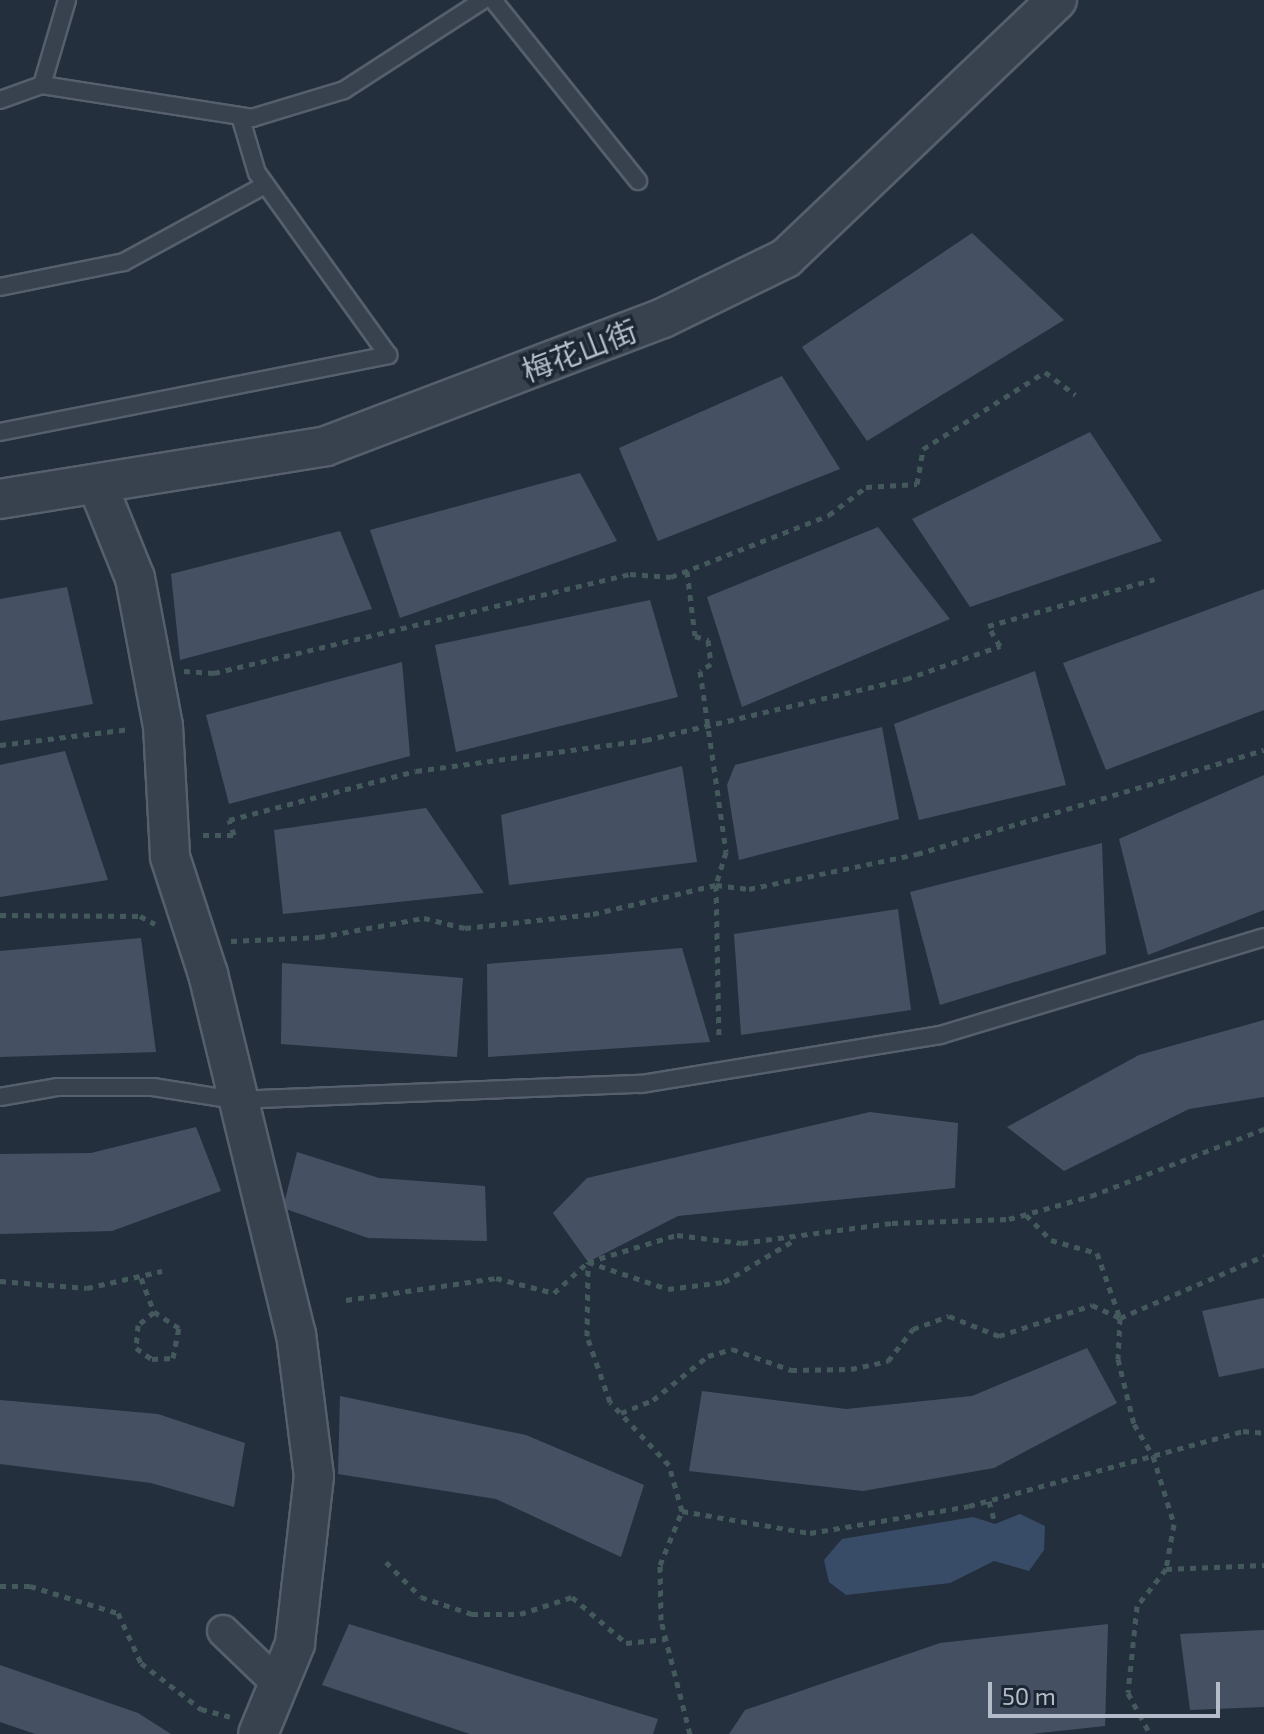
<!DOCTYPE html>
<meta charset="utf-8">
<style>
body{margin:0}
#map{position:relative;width:1264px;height:1734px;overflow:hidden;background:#242f3e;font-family:"Exo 2","Noto Sans SC",sans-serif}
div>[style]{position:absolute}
.water>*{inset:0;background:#394c67}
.building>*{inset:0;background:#455162}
.path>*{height:5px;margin-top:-2.5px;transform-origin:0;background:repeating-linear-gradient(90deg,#44595c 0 6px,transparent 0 12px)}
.roads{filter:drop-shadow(2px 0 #565f6c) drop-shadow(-2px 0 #565f6c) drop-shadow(0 2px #565f6c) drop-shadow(0 -2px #565f6c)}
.service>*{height:16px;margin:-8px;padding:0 8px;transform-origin:8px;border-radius:8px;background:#38414e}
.minor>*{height:30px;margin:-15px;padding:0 15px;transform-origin:15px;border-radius:15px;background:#38414e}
.tertiary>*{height:38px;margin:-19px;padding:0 19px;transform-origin:19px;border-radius:19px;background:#38414e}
span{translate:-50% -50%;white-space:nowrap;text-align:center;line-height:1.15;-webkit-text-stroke:7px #1d2633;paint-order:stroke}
.street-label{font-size:30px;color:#b4bcc9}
.scale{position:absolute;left:988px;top:1682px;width:232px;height:36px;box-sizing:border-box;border:4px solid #b4bcc9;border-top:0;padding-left:10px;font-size:24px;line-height:28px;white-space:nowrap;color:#b4bcc9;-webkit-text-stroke:6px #1d2633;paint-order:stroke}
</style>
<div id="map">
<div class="water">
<div style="clip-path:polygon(1020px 1514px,1045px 1526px,1044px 1550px,1029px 1571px,994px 1561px,950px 1583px,846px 1595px,829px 1582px,824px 1560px,842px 1539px,973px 1517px,995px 1524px)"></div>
</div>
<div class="building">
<div style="clip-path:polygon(972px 233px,1064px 320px,867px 441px,802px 347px)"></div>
<div style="clip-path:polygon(782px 376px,840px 469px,658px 541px,619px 448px)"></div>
<div style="clip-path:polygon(1090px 432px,1162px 541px,970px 607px,912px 519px)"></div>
<div style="clip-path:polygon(580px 473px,617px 541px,400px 618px,370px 530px)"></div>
<div style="clip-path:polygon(878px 527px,950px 619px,742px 707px,707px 597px)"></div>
<div style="clip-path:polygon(340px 531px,372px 609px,180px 660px,171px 574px)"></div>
<div style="clip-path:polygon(67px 587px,93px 704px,0 721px,0 599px)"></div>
<div style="clip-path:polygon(1264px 589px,1264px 710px,1106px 770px,1063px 663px)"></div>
<div style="clip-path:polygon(650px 600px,678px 697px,456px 752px,435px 645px)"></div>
<div style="clip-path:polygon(402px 662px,410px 756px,229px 804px,206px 715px)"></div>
<div style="clip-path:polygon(1035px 671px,1066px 785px,919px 820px,894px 724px)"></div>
<div style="clip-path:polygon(882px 727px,899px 819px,739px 860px,727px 785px,735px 765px)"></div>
<div style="clip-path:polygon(65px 751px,108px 880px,0 897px,0 765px)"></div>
<div style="clip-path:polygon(682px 766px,697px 862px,509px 885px,501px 815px)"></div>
<div style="clip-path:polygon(1264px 775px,1264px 910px,1148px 955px,1119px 839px)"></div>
<div style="clip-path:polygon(426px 808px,484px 893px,283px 914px,274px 830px)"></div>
<div style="clip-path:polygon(1102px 843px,1106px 954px,940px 1005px,910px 892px)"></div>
<div style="clip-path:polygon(898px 909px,911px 1010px,741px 1035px,734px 934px)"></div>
<div style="clip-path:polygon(141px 938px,156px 1052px,0 1057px,0 951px)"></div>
<div style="clip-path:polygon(682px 948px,710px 1042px,488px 1057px,487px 964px)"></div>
<div style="clip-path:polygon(282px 963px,463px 978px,457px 1057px,281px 1044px)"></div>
<div style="clip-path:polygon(1264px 1020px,1264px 1097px,1189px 1109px,1064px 1171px,1007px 1127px,1139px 1055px)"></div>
<div style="clip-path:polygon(870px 1112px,958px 1123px,955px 1188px,678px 1216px,588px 1262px,553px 1213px,587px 1178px)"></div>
<div style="clip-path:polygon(196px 1127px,221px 1191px,112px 1231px,0 1234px,0 1154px,91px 1153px)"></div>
<div style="clip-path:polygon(297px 1152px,379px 1178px,485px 1186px,487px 1241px,368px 1238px,283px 1208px)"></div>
<div style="clip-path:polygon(1264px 1298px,1264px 1368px,1219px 1377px,1202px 1311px)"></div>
<div style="clip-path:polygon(1087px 1348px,1117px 1403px,994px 1468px,863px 1491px,689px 1471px,702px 1391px,846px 1409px,972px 1396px)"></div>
<div style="clip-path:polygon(340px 1396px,526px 1435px,644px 1485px,621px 1557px,496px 1499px,338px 1474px)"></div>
<div style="clip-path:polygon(0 1400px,158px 1414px,245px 1443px,234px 1507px,151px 1483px,0 1464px)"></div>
<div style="clip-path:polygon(349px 1624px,658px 1719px,653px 1734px,470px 1734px,322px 1685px)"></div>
<div style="clip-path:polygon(1108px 1624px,1105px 1726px,1031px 1734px,729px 1734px,745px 1710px,940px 1643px)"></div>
<div style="clip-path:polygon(1264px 1630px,1264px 1707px,1190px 1710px,1180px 1634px)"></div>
<div style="clip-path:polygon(0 1665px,138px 1713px,171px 1734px,35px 1734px,0 1722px)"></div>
</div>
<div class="path">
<div style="left:687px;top:571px;width:65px;rotate:83deg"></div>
<div style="left:695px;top:636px;width:14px;rotate:17deg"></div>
<div style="left:708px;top:640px;width:24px;rotate:83deg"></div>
<div style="left:711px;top:664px;width:13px;rotate:148deg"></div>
<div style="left:700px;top:671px;width:183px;rotate:81.8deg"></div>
<div style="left:726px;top:852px;width:34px;rotate:107deg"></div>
<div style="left:716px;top:885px;width:150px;rotate:88.9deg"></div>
<div style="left:184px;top:671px;width:30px;rotate:4deg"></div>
<div style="left:214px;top:673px;width:428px;rotate:-13.4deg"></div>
<div style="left:630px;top:574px;width:41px;rotate:4.2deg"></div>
<div style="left:671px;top:577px;width:170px;rotate:-21.4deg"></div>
<div style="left:829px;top:515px;width:46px;rotate:-37.1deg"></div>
<div style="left:866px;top:487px;width:51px;rotate:-3.4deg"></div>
<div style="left:917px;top:484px;width:36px;rotate:-80deg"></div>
<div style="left:923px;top:449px;width:144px;rotate:-32.3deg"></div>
<div style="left:1045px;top:372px;width:38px;rotate:37deg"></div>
<div style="left:0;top:745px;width:131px;rotate:-7deg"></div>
<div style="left:203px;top:835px;width:31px"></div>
<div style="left:234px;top:835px;width:16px;rotate:-108deg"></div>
<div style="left:229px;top:820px;width:193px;rotate:-14.7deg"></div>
<div style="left:416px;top:771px;width:232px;rotate:-7.7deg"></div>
<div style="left:646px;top:740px;width:267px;rotate:-13.2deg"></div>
<div style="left:906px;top:679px;width:100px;rotate:-19.3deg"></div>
<div style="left:1000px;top:646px;width:23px;rotate:-121deg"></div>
<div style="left:988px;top:626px;width:173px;rotate:-15.7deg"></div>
<div style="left:0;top:915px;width:140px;rotate:0.4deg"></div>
<div style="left:140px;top:916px;width:17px;rotate:28deg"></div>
<div style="left:231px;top:941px;width:88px;rotate:-2.6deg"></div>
<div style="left:319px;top:937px;width:107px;rotate:-10.3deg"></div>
<div style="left:424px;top:918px;width:42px;rotate:13.7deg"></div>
<div style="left:465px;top:928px;width:129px;rotate:-6.2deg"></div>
<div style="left:593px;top:914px;width:126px;rotate:-13.3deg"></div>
<div style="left:716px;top:885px;width:33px;rotate:7deg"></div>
<div style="left:749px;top:889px;width:172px;rotate:-11.8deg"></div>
<div style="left:917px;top:854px;width:362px;rotate:-16.7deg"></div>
<div style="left:1026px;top:1215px;width:35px;rotate:45deg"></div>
<div style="left:1051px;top:1240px;width:48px;rotate:15.8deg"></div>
<div style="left:1097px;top:1253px;width:69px;rotate:70.5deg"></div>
<div style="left:1120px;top:1318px;width:41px;rotate:92.8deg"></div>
<div style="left:1118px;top:1359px;width:67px;rotate:76.2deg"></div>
<div style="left:1134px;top:1424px;width:37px;rotate:59deg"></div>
<div style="left:1153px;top:1456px;width:71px;rotate:72.8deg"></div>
<div style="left:1174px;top:1524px;width:46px;rotate:100.1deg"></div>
<div style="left:1166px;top:1569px;width:47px;rotate:128.1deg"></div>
<div style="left:1137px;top:1606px;width:87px;rotate:95.9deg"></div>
<div style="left:1128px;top:1693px;width:47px;rotate:61.8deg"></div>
<div style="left:141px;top:1278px;width:36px;rotate:69deg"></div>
<div style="left:154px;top:1312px;width:21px;rotate:141deg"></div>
<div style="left:138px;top:1325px;width:23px;rotate:95deg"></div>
<div style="left:136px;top:1348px;width:19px;rotate:35deg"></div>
<div style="left:152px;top:1359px;width:21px;rotate:-3deg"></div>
<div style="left:173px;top:1358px;width:31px;rotate:-79deg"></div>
<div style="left:179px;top:1328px;width:30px;rotate:-147deg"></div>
<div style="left:0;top:1281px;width:87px;rotate:4.6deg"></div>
<div style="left:87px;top:1288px;width:77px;rotate:-12.8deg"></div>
<div style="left:346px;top:1300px;width:152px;rotate:-8.3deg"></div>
<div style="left:496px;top:1278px;width:60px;rotate:14.5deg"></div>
<div style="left:554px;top:1293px;width:46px;rotate:-42.4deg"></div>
<div style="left:588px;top:1262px;width:84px;rotate:18.6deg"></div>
<div style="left:668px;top:1289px;width:56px;rotate:-7.1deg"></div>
<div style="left:724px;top:1282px;width:84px;rotate:-30.8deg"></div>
<div style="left:621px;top:1413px;width:35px;rotate:-22deg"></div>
<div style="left:653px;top:1400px;width:70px;rotate:-38.7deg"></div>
<div style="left:708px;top:1356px;width:25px;rotate:-16deg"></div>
<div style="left:732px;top:1349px;width:63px;rotate:19.6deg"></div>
<div style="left:791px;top:1370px;width:60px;rotate:-1deg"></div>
<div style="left:851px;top:1369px;width:38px;rotate:-12deg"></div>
<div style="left:888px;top:1361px;width:41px;rotate:-52deg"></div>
<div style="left:913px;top:1329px;width:38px;rotate:-20deg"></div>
<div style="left:949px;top:1316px;width:54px;rotate:21.8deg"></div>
<div style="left:999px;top:1336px;width:98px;rotate:-18.4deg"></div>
<div style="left:1092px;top:1305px;width:31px;rotate:25deg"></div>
<div style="left:1120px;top:1318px;width:157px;rotate:-23.3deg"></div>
<div style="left:989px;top:1501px;width:24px;rotate:75deg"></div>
<div style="left:682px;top:1511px;width:130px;rotate:9.8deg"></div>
<div style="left:810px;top:1533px;width:161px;rotate:-9.6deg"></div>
<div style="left:969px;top:1506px;width:284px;rotate:-15.3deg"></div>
<div style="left:1243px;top:1431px;width:21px;rotate:5deg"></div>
<div style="left:386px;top:1562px;width:49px;rotate:45deg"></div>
<div style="left:421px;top:1597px;width:54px;rotate:18.4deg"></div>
<div style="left:472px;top:1614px;width:48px"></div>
<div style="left:520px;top:1614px;width:55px;rotate:-18.1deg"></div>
<div style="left:572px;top:1597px;width:71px;rotate:40.4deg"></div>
<div style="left:626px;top:1643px;width:40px;rotate:-5.7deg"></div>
<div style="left:1166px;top:1569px;width:98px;rotate:-2.3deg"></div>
<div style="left:0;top:1586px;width:30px"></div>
<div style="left:30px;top:1586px;width:92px;rotate:17.1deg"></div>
<div style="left:118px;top:1613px;width:55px;rotate:65.3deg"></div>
<div style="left:141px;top:1663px;width:76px;rotate:37.5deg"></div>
<div style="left:201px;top:1709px;width:30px;rotate:15deg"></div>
<div style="left:690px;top:1734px;width:118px;rotate:-104.3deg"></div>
<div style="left:661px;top:1620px;width:55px;rotate:-91deg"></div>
<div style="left:660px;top:1565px;width:58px;rotate:-67.8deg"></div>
<div style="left:682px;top:1511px;width:48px;rotate:-105.8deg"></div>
<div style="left:669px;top:1465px;width:86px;rotate:-133.1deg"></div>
<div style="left:610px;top:1402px;width:70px;rotate:-109.2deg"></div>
<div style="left:587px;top:1336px;width:74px;rotate:-89.2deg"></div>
<div style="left:588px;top:1262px;width:93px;rotate:-16.9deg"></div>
<div style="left:677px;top:1235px;width:65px;rotate:7deg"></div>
<div style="left:742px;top:1243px;width:151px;rotate:-7.6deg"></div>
<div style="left:892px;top:1223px;width:117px;rotate:-2deg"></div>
<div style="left:1009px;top:1219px;width:85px;rotate:-15.7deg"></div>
<div style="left:1091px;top:1196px;width:186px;rotate:-21.2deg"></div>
</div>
<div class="roads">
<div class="service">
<div style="left:493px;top:0;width:232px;rotate:51.3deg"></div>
<div style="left:42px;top:85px;width:89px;rotate:-73.6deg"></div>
<div style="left:0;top:100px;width:45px;rotate:-19.7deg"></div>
<div style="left:42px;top:85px;width:213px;rotate:8.9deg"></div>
<div style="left:252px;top:118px;width:96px;rotate:-16.9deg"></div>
<div style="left:344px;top:90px;width:166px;rotate:-32.9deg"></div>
<div style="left:0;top:287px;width:126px;rotate:-11.4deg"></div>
<div style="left:124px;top:262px;width:161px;rotate:-28.6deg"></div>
<div style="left:0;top:432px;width:396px;rotate:-11.2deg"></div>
<div style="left:388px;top:355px;width:224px;rotate:-125.7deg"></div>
<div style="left:257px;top:173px;width:59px;rotate:-106.6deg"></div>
<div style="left:0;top:1097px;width:59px;rotate:-9.8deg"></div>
<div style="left:58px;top:1087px;width:95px"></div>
<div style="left:153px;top:1087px;width:82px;rotate:9.1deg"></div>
<div style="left:234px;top:1100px;width:407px;rotate:-2.3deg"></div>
<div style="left:641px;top:1084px;width:303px;rotate:-9.3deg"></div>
<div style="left:940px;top:1035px;width:338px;rotate:-16.8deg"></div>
</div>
<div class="minor">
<div style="left:223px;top:1631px;width:76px;rotate:43.9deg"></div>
</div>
<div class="tertiary">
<div style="left:97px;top:484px;width:101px;rotate:68deg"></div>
<div style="left:135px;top:578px;width:151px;rotate:79.3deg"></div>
<div style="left:163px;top:726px;width:131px;rotate:86.9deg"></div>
<div style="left:170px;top:857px;width:123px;rotate:72deg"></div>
<div style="left:208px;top:974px;width:371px;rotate:76.3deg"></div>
<div style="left:296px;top:1334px;width:143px;rotate:82.8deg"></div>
<div style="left:314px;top:1476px;width:169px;rotate:96.5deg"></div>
<div style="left:295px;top:1644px;width:97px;rotate:112.3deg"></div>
<div style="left:0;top:499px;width:330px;rotate:-9.2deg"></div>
<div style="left:326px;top:446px;width:360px;rotate:-20.8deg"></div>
<div style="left:663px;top:318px;width:137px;rotate:-26deg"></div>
<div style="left:786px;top:258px;width:374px;rotate:-43.6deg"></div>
</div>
</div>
<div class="street-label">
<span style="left:579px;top:350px;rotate:-21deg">梅花山街</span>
</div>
<div class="scale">50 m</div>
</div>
